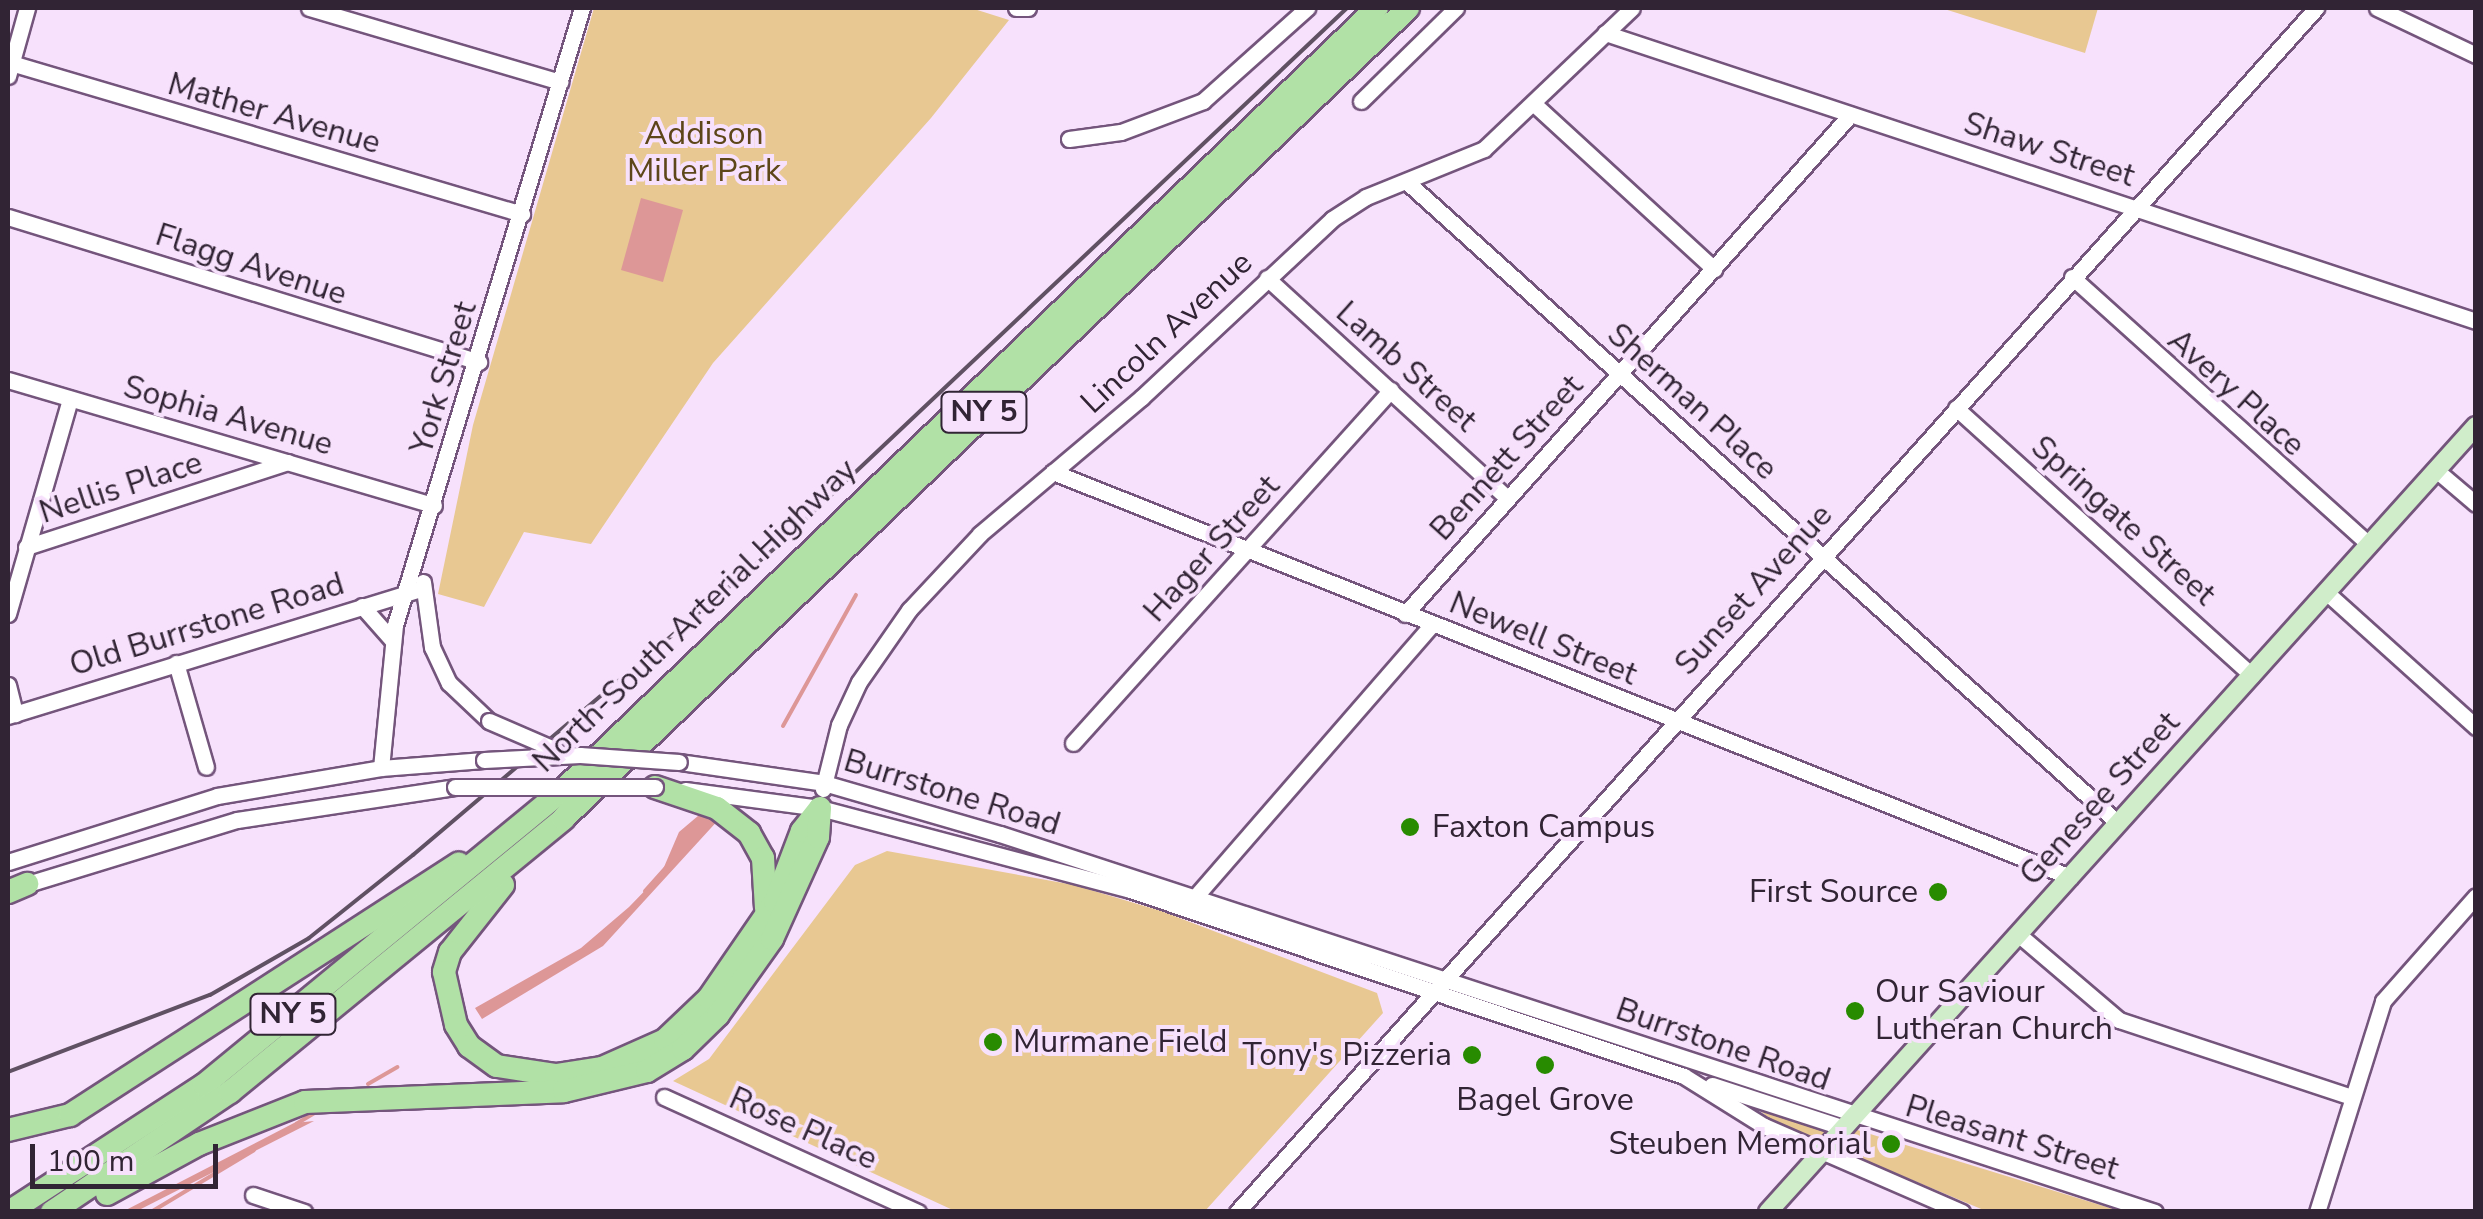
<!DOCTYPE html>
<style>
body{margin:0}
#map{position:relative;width:2483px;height:1219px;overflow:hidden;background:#f7e1fc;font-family:"Nunito Sans",sans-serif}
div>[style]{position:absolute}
.green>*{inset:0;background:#e8c892}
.water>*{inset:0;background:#dd9797}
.stream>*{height:4px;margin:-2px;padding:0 2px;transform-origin:2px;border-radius:2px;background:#dd9797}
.roads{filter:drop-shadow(2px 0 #74557c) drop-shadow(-2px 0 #74557c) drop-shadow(0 2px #74557c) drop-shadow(0 -2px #74557c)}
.minor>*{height:15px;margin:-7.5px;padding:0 7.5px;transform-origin:7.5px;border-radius:7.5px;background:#fff}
.major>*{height:18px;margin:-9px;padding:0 9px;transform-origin:9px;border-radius:9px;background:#d0edca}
.highway>*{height:22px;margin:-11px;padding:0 11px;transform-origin:11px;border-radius:11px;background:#b1e1a6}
.rail>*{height:4px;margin:-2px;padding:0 2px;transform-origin:2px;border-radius:2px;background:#605163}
.bridges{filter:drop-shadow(2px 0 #74557c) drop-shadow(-2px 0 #74557c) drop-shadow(0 2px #74557c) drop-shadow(0 -2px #74557c)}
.minor-bridge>*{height:15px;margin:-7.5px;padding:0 7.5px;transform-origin:7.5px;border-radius:7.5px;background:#fff}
.dots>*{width:28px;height:28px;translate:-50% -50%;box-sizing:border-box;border:5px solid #f7e1fc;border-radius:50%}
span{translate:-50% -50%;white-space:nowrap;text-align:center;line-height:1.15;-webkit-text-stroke:8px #f7e1fc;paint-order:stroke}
.shield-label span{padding:2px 8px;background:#f7e1fc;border:2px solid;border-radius:8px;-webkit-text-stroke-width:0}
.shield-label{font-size:30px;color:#312434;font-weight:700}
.street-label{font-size:32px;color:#312434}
.park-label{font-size:32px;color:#5d4619}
.poi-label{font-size:32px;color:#312434}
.left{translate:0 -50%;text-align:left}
.right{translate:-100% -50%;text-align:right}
.frame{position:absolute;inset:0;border:10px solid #312434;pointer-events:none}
.scale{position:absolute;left:30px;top:1144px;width:188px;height:45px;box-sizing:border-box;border:5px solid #312434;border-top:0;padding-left:12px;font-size:30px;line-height:35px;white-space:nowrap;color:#312434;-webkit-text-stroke:8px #f7e1fc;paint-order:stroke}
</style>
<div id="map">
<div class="green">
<div style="clip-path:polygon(594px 8px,971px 8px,1009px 20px,931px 118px,713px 363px,591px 544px,524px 532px,484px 607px,438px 594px,473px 425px)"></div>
<div style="clip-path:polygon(1941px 8px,2098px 8px,2085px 53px)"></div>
<div style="clip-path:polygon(887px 851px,1074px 885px,1161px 911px,1377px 993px,1383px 1013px,1205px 1211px,955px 1211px,673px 1081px,709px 1059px,855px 865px)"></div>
<div style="clip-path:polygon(1735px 1092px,1896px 1142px,2120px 1211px,1986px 1211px,1776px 1123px)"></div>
</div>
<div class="water">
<div style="clip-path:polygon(641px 198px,683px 210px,663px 282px,621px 270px)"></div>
<div style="clip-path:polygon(705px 810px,721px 817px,603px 946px,482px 1019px,475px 1008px,581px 948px,629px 907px,661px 874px,679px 832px)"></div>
<div style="clip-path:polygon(314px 1121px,137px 1211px,124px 1211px,294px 1123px)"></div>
</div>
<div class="stream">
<div style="left:783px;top:726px;width:150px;rotate:-60.9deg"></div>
<div style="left:645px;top:891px;width:31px;rotate:-48deg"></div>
<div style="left:368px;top:1084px;width:34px;rotate:-30deg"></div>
<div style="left:296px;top:1124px;width:21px;rotate:-31deg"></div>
<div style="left:151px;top:1212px;width:120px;rotate:-31deg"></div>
</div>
<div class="roads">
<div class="minor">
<div style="left:309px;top:8px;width:262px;rotate:16.4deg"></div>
<div style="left:1016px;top:8px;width:12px"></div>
<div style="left:2377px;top:8px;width:110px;rotate:25.4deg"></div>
<div style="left:1605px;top:33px;width:917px;rotate:18.3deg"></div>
<div style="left:11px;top:63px;width:533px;rotate:16.46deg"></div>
<div style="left:8px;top:76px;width:71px;rotate:-74.4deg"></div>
<div style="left:1361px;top:101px;width:133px;rotate:-44.4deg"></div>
<div style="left:1533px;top:103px;width:246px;rotate:42.5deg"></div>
<div style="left:1069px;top:139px;width:52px;rotate:-7.7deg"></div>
<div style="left:1121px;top:132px;width:88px;rotate:-20.7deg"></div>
<div style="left:1203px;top:101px;width:140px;rotate:-41.8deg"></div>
<div style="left:1407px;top:182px;width:957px;rotate:42.04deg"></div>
<div style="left:8px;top:217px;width:493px;rotate:17.1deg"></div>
<div style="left:2072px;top:277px;width:399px;rotate:42deg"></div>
<div style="left:1267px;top:278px;width:326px;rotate:42.5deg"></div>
<div style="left:8px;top:380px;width:444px;rotate:16.4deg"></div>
<div style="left:1956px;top:408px;width:399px;rotate:42.1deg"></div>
<div style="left:2436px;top:470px;width:52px;rotate:40.4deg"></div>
<div style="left:1053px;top:472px;width:1095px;rotate:21.71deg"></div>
<div style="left:26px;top:547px;width:275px;rotate:-18deg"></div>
<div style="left:423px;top:582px;width:66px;rotate:82.1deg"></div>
<div style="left:432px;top:647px;width:40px;rotate:65deg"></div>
<div style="left:449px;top:683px;width:55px;rotate:43.5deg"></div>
<div style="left:2326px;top:592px;width:202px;rotate:42deg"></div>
<div style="left:362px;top:606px;width:47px;rotate:48.5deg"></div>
<div style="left:8px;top:614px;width:224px;rotate:-73.9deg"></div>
<div style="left:1405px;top:614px;width:669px;rotate:-48.27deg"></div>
<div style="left:176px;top:663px;width:108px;rotate:73.9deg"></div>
<div style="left:8px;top:685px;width:30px;rotate:76deg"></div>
<div style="left:8px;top:716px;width:434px;rotate:-17.1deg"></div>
<div style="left:1073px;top:743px;width:475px;rotate:-48deg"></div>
<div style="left:679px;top:762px;width:147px;rotate:8.2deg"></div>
<div style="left:824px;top:783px;width:183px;rotate:16.2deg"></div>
<div style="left:1000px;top:834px;width:1215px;rotate:18.12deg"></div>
<div style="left:381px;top:768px;width:144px;rotate:-84.4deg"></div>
<div style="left:395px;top:625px;width:645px;rotate:-73.14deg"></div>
<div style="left:823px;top:789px;width:66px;rotate:-76deg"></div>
<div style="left:839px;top:725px;width:47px;rotate:-65.1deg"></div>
<div style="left:859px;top:682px;width:88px;rotate:-55.2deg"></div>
<div style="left:909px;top:610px;width:104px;rotate:-46.9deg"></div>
<div style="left:980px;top:534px;width:211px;rotate:-40.2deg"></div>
<div style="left:1141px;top:398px;width:262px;rotate:-43.1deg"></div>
<div style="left:1332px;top:219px;width:40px;rotate:-32.9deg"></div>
<div style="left:1366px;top:197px;width:127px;rotate:-22.1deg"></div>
<div style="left:1484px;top:149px;width:204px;rotate:-43.6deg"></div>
<div style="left:685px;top:790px;width:136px;rotate:7.6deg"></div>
<div style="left:820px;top:808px;width:321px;rotate:14.8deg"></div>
<div style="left:1130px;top:890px;width:584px;rotate:18.56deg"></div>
<div style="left:1684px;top:1076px;width:94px;rotate:32deg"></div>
<div style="left:1764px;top:1126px;width:216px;rotate:23.5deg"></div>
<div style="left:8px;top:862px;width:219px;rotate:-17.5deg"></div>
<div style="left:217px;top:796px;width:166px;rotate:-9.7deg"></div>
<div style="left:381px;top:768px;width:103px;rotate:-4.4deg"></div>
<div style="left:21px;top:886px;width:226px;rotate:-17deg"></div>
<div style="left:237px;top:820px;width:220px;rotate:-8.6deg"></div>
<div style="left:1189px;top:904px;width:371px;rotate:-49deg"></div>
<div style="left:2018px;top:934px;width:133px;rotate:40.4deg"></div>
<div style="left:2119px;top:1020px;width:245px;rotate:18.3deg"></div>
<div style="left:1712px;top:1085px;width:139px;rotate:18deg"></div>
<div style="left:664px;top:1097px;width:279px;rotate:24.4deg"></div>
<div style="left:253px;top:1195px;width:54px;rotate:18.4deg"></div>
<div style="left:1237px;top:1212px;width:1617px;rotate:-48.13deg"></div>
<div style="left:2317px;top:1212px;width:221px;rotate:-72.6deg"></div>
<div style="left:2383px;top:1001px;width:140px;rotate:-48.5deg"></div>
</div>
<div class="major">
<div style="left:1768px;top:1212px;width:1058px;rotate:-47.99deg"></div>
</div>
<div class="highway">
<div style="left:655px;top:787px;width:65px;rotate:18.7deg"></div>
<div style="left:717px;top:808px;width:41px;rotate:38deg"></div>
<div style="left:749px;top:833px;width:29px;rotate:61deg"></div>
<div style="left:763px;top:858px;width:50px;rotate:86.6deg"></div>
<div style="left:503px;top:885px;width:85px;rotate:128.3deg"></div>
<div style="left:450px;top:952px;width:21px;rotate:107deg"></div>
<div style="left:444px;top:972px;width:54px;rotate:77.2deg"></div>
<div style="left:456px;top:1025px;width:25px;rotate:58deg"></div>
<div style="left:469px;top:1046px;width:34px;rotate:36deg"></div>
<div style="left:497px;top:1066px;width:60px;rotate:8.7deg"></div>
<div style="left:556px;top:1075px;width:47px;rotate:-8.7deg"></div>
<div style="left:602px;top:1068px;width:69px;rotate:-24deg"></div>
<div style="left:665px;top:1040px;width:61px;rotate:-43.7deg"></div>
<div style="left:709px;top:998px;width:116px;rotate:-55.5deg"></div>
<div style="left:775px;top:902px;width:76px;rotate:-69.2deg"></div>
<div style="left:802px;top:831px;width:28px;rotate:-52deg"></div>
<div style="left:8px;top:892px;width:21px;rotate:-23deg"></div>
<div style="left:8px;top:1130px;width:64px;rotate:-13.6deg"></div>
<div style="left:70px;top:1115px;width:463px;rotate:-32.9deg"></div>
<div style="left:107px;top:1194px;width:105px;rotate:-28.5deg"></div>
<div style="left:199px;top:1144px;width:114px;rotate:-21.6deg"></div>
<div style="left:305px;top:1102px;width:259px;rotate:-2.4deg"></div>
<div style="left:564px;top:1091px;width:85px;rotate:-13.5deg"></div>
<div style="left:647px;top:1071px;width:42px;rotate:-31.4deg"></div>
<div style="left:683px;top:1049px;width:49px;rotate:-44.2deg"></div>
<div style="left:718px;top:1015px;width:93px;rotate:-54.6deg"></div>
<div style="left:772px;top:939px;width:112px;rotate:-65.7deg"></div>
<div style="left:818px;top:837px;width:29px;rotate:-86deg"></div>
<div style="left:9px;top:1212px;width:233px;rotate:-33.1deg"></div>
<div style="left:204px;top:1085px;width:460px;rotate:-39.4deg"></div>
<div style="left:560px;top:793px;width:1133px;rotate:-43.86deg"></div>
<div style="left:52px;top:1212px;width:215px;rotate:-34deg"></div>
<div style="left:230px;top:1092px;width:431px;rotate:-39.3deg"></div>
<div style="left:563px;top:819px;width:1171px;rotate:-43.82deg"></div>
</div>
</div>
<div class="rail">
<div style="left:8px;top:1072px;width:216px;rotate:-20.9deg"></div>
<div style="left:210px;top:995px;width:114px;rotate:-29.9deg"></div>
<div style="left:309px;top:938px;width:133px;rotate:-38.6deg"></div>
<div style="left:413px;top:855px;width:475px;rotate:-40.3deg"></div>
<div style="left:775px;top:548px;width:787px;rotate:-43.35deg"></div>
</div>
<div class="bridges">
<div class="minor-bridge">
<div style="left:489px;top:721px;width:73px;rotate:23.4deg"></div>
<div style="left:484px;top:760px;width:96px;rotate:-3deg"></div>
<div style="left:580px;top:755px;width:99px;rotate:4deg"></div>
<div style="left:455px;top:787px;width:200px"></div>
</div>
</div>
<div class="dots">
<div style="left:1410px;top:827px;background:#288b00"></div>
<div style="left:1938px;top:892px;background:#288b00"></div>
<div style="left:1855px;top:1011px;background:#288b00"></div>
<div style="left:993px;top:1042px;background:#288b00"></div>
<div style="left:1472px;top:1055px;background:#288b00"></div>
<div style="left:1545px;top:1065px;background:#288b00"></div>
<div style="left:1891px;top:1144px;background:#288b00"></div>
</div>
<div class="shield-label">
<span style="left:984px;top:412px">NY 5</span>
<span style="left:293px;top:1014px">NY 5</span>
</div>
<div class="street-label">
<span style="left:274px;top:114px;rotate:16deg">Mather Avenue</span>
<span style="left:2049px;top:150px;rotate:18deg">Shaw Street</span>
<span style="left:251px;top:265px;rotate:18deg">Flagg Avenue</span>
<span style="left:1167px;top:333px;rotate:-43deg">Lincoln Avenue</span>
<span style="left:1406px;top:367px;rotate:42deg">Lamb Street</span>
<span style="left:444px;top:378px;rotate:-73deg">York Street</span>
<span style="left:2236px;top:393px;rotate:42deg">Avery Place</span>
<span style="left:1692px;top:402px;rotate:42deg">Sherman Place</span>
<span style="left:228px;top:416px;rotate:16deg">Sophia Avenue</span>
<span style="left:1507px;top:458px;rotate:-48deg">Bennett Street</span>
<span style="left:121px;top:488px;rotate:-18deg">Nellis Place</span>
<span style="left:2123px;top:521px;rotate:42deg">Springate Street</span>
<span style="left:1212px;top:549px;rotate:-48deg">Hager Street</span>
<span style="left:1754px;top:590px;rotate:-48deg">Sunset Avenue</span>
<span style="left:695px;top:616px;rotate:-44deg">North-South Arterial Highway</span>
<span style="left:207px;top:625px;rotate:-17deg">Old Burrstone Road</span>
<span style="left:1543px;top:639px;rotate:22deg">Newell Street</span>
<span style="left:952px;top:793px;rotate:17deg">Burrstone Road</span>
<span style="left:2100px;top:799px;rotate:-48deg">Genesee Street</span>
<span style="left:1723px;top:1045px;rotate:19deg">Burrstone Road</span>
<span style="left:803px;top:1129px;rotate:24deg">Rose Place</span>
<span style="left:2012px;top:1138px;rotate:17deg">Pleasant Street</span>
</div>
<div class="park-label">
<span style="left:704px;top:153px">Addison<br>Miller Park</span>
</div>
<div class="poi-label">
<span class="left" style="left:1432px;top:827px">Faxton Campus</span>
<span class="right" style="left:1918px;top:892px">First Source</span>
<span class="left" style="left:1875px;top:1011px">Our Saviour<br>Lutheran Church</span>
<span class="left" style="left:1013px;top:1042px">Murmane Field</span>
<span class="right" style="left:1452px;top:1055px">Tony's Pizzeria</span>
<span style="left:1545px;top:1100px">Bagel Grove</span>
<span class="right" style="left:1871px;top:1144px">Steuben Memorial</span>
</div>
<div class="frame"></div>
<div class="scale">100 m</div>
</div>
